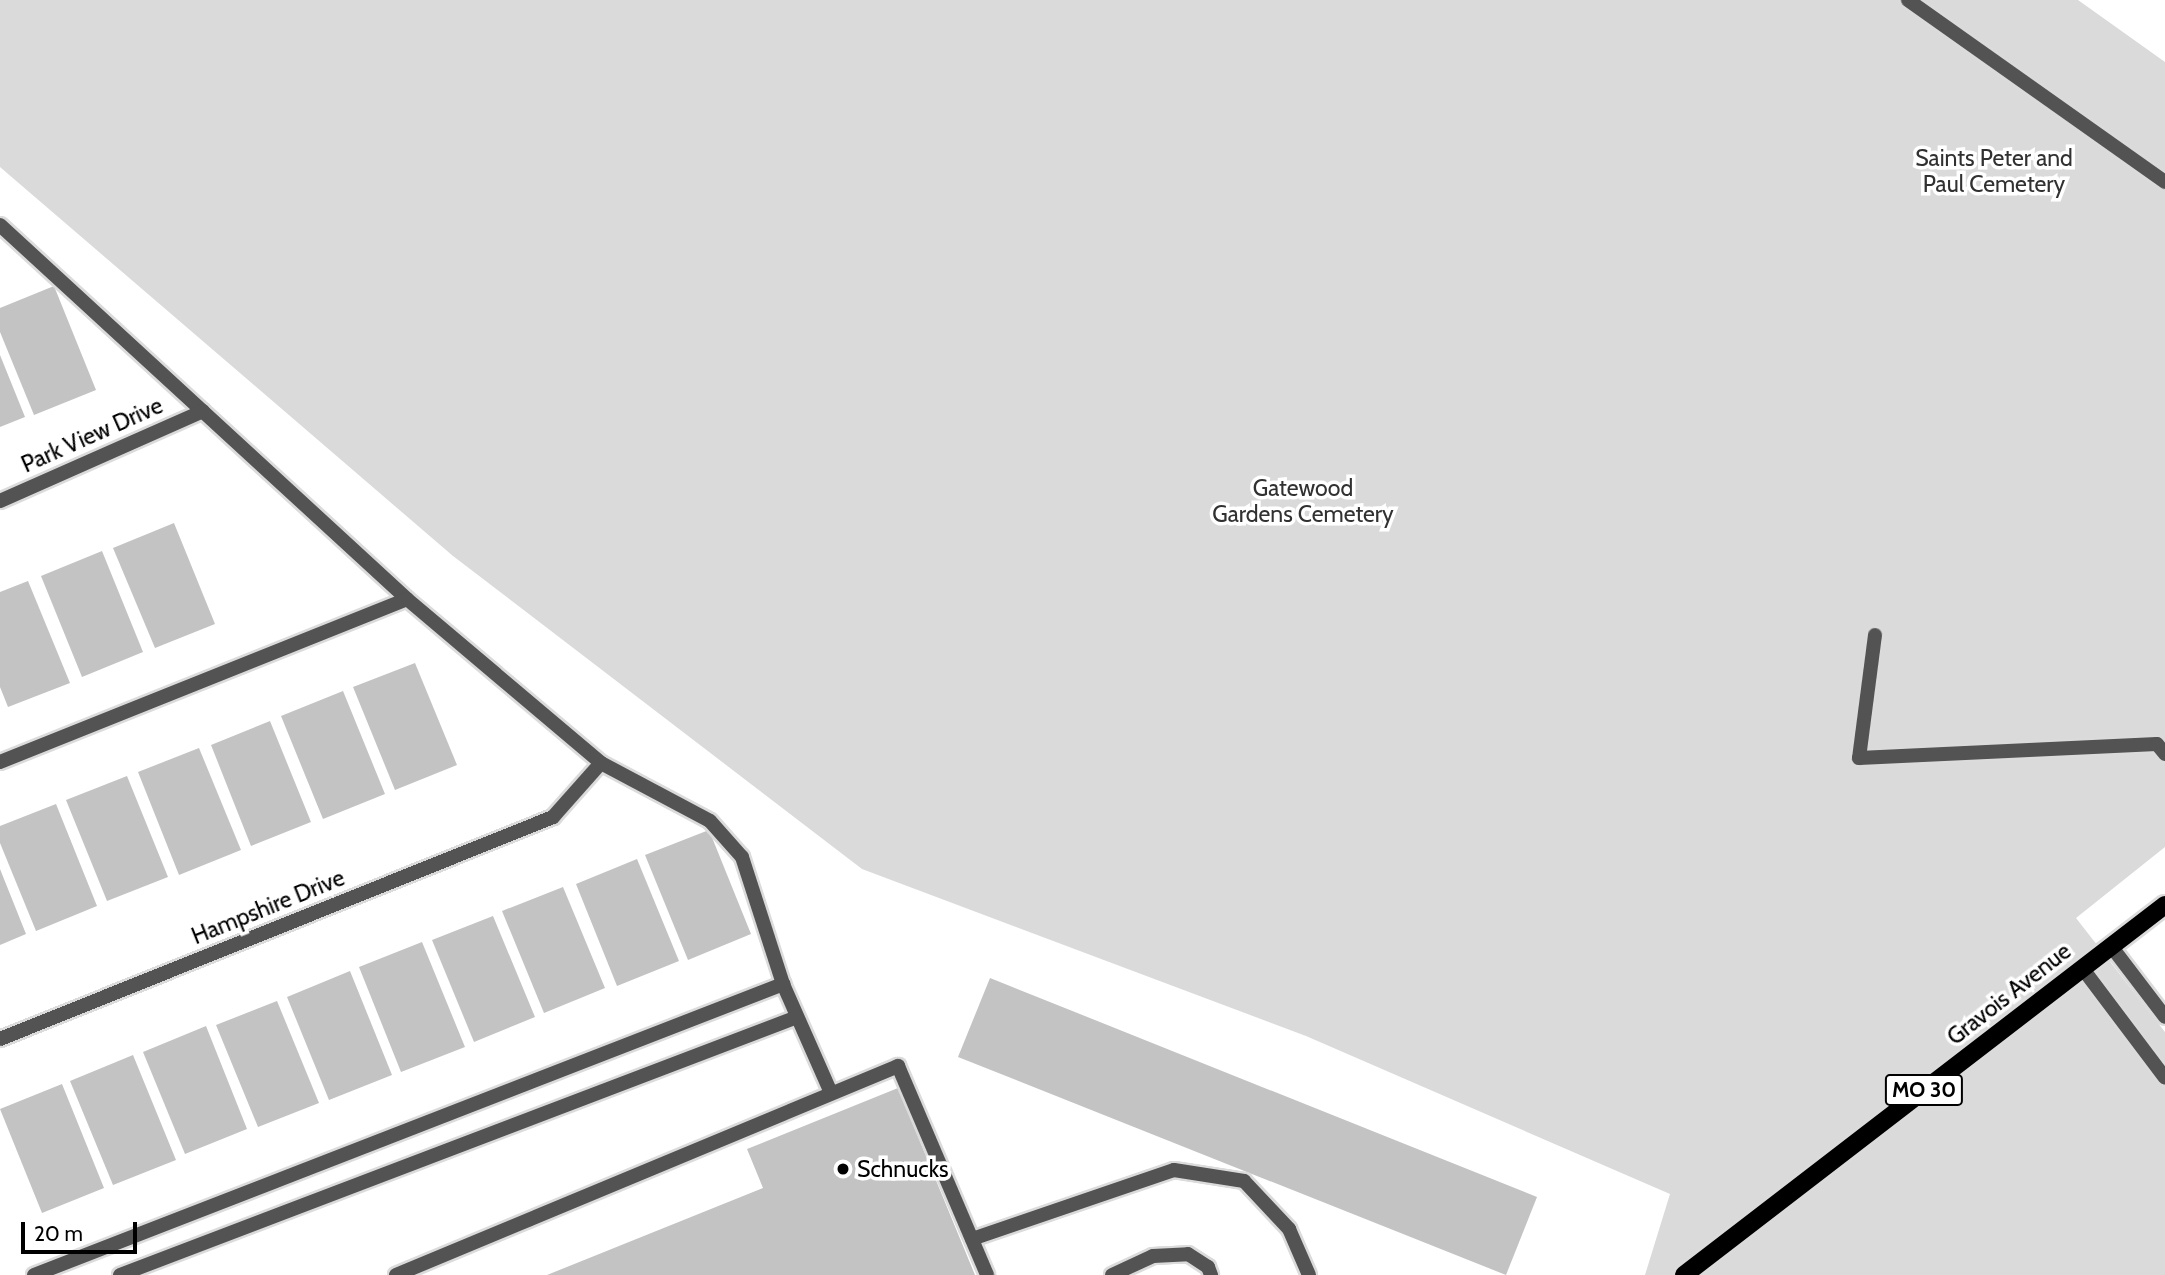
<!DOCTYPE html>
<style>
body{margin:0}
#map{position:relative;width:2165px;height:1275px;overflow:hidden;background:#fff;font-family:Cabin,sans-serif}
div>[style]{position:absolute}
.green>*{inset:0;background:#dadada}
.building>*{inset:0;background:#c3c3c3}
.roads{filter:drop-shadow(2px 0 #dbdbdb) drop-shadow(-2px 0 #dbdbdb) drop-shadow(0 2px #dbdbdb) drop-shadow(0 -2px #dbdbdb)}
.lane>*{height:14px;margin:-7px;padding:0 7px;transform-origin:7px;border-radius:7px;background:#535353}
.street>*{height:14px;margin:-7px;padding:0 7px;transform-origin:7px;border-radius:7px;background:#535353}
.primary>*{height:18px;margin:-9px;padding:0 9px;transform-origin:9px;border-radius:9px;background:#000}
.dots>*{width:19px;height:19px;translate:-50% -50%;box-sizing:border-box;border:4px solid #fff;border-radius:50%}
span{translate:-50% -50%;white-space:nowrap;text-align:center;line-height:1.15;-webkit-text-stroke:7px #fff;paint-order:stroke}
.shield-label span{padding:2px 5px;background:#fff;border:2px solid;border-radius:5px;-webkit-text-stroke-width:0}
.shield-label{font-size:21px;color:#000;font-weight:700}
.park-label{font-size:23px;color:#313131}
.street-label{font-size:23px;color:#000}
.poi-label{font-size:23px;color:#000}
.left{translate:0 -50%;text-align:left}
.scale{position:absolute;left:21px;top:1222px;width:116px;height:32px;box-sizing:border-box;border:4px solid #000;border-top:0;padding-left:9px;font-size:21px;line-height:24px;white-space:nowrap;color:#000;-webkit-text-stroke:5px #fff;paint-order:stroke}
</style>
<div id="map">
<div class="green">
<div style="clip-path:polygon(0 0,2078px 0,2165px 62px,2165px 847px,2076px 918px,2165px 1032px,2165px 1275px,1645px 1275px,1670px 1194px,1306px 1036px,862px 869px,453px 556px,0 167px)"></div>
</div>
<div class="building">
<div style="clip-path:polygon(54px 286px,96px 390px,34px 415px,0 332px,0 308px)"></div>
<div style="clip-path:polygon(0 355px,25px 417px,0 427px)"></div>
<div style="clip-path:polygon(174px 523px,215px 624px,155px 648px,113px 548px)"></div>
<div style="clip-path:polygon(102px 551px,143px 652px,82px 677px,41px 576px)"></div>
<div style="clip-path:polygon(28px 581px,70px 683px,8px 707px,0 687px,0 592px)"></div>
<div style="clip-path:polygon(415px 663px,457px 765px,395px 790px,353px 687px)"></div>
<div style="clip-path:polygon(343px 691px,385px 794px,323px 819px,281px 716px)"></div>
<div style="clip-path:polygon(270px 721px,311px 822px,251px 846px,211px 745px)"></div>
<div style="clip-path:polygon(199px 748px,241px 850px,179px 875px,138px 772px)"></div>
<div style="clip-path:polygon(127px 776px,168px 877px,107px 901px,66px 800px)"></div>
<div style="clip-path:polygon(56px 804px,97px 906px,36px 931px,0 843px,0 826px)"></div>
<div style="clip-path:polygon(709px 830px,751px 934px,688px 960px,645px 855px)"></div>
<div style="clip-path:polygon(637px 859px,679px 961px,617px 986px,576px 884px)"></div>
<div style="clip-path:polygon(0 869px,26px 934px,0 945px)"></div>
<div style="clip-path:polygon(563px 887px,605px 988px,544px 1013px,502px 911px)"></div>
<div style="clip-path:polygon(493px 916px,535px 1017px,474px 1042px,432px 940px)"></div>
<div style="clip-path:polygon(422px 942px,465px 1047px,401px 1072px,359px 967px)"></div>
<div style="clip-path:polygon(350px 971px,392px 1075px,329px 1100px,287px 997px)"></div>
<div style="clip-path:polygon(990px 978px,1537px 1197px,1506px 1275px,958px 1057px)"></div>
<div style="clip-path:polygon(277px 1001px,319px 1103px,258px 1127px,216px 1025px)"></div>
<div style="clip-path:polygon(206px 1026px,247px 1129px,185px 1154px,143px 1052px)"></div>
<div style="clip-path:polygon(133px 1055px,176px 1160px,113px 1185px,70px 1081px)"></div>
<div style="clip-path:polygon(62px 1084px,104px 1188px,42px 1213px,0 1109px)"></div>
<div style="clip-path:polygon(898px 1088px,975px 1275px,547px 1275px,763px 1188px,747px 1149px)"></div>
</div>
<div class="roads">
<div class="lane">
<div style="left:1908px;top:0;width:315px;rotate:35.3deg"></div>
<div style="left:0;top:225px;width:553px;rotate:42.58deg"></div>
<div style="left:407px;top:599px;width:254px;rotate:40.2deg"></div>
<div style="left:601px;top:763px;width:123px;rotate:28deg"></div>
<div style="left:710px;top:821px;width:48px;rotate:48.4deg"></div>
<div style="left:742px;top:857px;width:133px;rotate:72.1deg"></div>
<div style="left:783px;top:984px;width:119px;rotate:66.2deg"></div>
<div style="left:1875px;top:635px;width:124px;rotate:97.4deg"></div>
<div style="left:1859px;top:758px;width:298px;rotate:-2.7deg"></div>
<div style="left:2157px;top:744px;width:13px;rotate:51deg"></div>
<div style="left:0;top:762px;width:438px;rotate:-21.8deg"></div>
<div style="left:2083px;top:969px;width:136px;rotate:53deg"></div>
<div style="left:972px;top:1239px;width:213px;rotate:-18.9deg"></div>
<div style="left:1174px;top:1170px;width:71px;rotate:8.9deg"></div>
<div style="left:1244px;top:1181px;width:66px;rotate:46.8deg"></div>
<div style="left:1289px;top:1229px;width:50px;rotate:66.5deg"></div>
<div style="left:34px;top:1275px;width:804px;rotate:-21.23deg"></div>
<div style="left:120px;top:1275px;width:724px;rotate:-20.86deg"></div>
<div style="left:396px;top:1275px;width:544px;rotate:-22.6deg"></div>
<div style="left:898px;top:1066px;width:227px;rotate:66.9deg"></div>
<div style="left:1112px;top:1275px;width:45px;rotate:-24.9deg"></div>
<div style="left:1153px;top:1256px;width:35px;rotate:-3deg"></div>
<div style="left:1188px;top:1254px;width:24px;rotate:33deg"></div>
<div style="left:1208px;top:1267px;width:9px;rotate:69deg"></div>
</div>
<div class="street">
<div style="left:0;top:501px;width:222px;rotate:-23.9deg"></div>
<div style="left:2111px;top:946px;width:89px;rotate:52.7deg"></div>
<div style="left:0;top:1039px;width:596px;rotate:-21.87deg"></div>
<div style="left:553px;top:817px;width:72px;rotate:-48.4deg"></div>
</div>
<div class="primary">
<div style="left:1684px;top:1275px;width:607px;rotate:-37.57deg"></div>
</div>
</div>
<div class="dots">
<div style="left:843px;top:1169px;background:#000"></div>
</div>
<div class="shield-label">
<span style="left:1924px;top:1090px">MO 30</span>
</div>
<div class="park-label">
<span style="left:1994px;top:171px">Saints Peter and<br>Paul Cemetery</span>
<span style="left:1303px;top:501px">Gatewood<br>Gardens Cemetery</span>
</div>
<div class="street-label">
<span style="left:92px;top:435px;rotate:-24deg">Park View Drive</span>
<span style="left:268px;top:907px;rotate:-22deg">Hampshire Drive</span>
<span style="left:2009px;top:994px;rotate:-38deg">Gravois Avenue</span>
</div>
<div class="poi-label">
<span class="left" style="left:857px;top:1169px">Schnucks</span>
</div>
<div class="scale">20 m</div>
</div>
